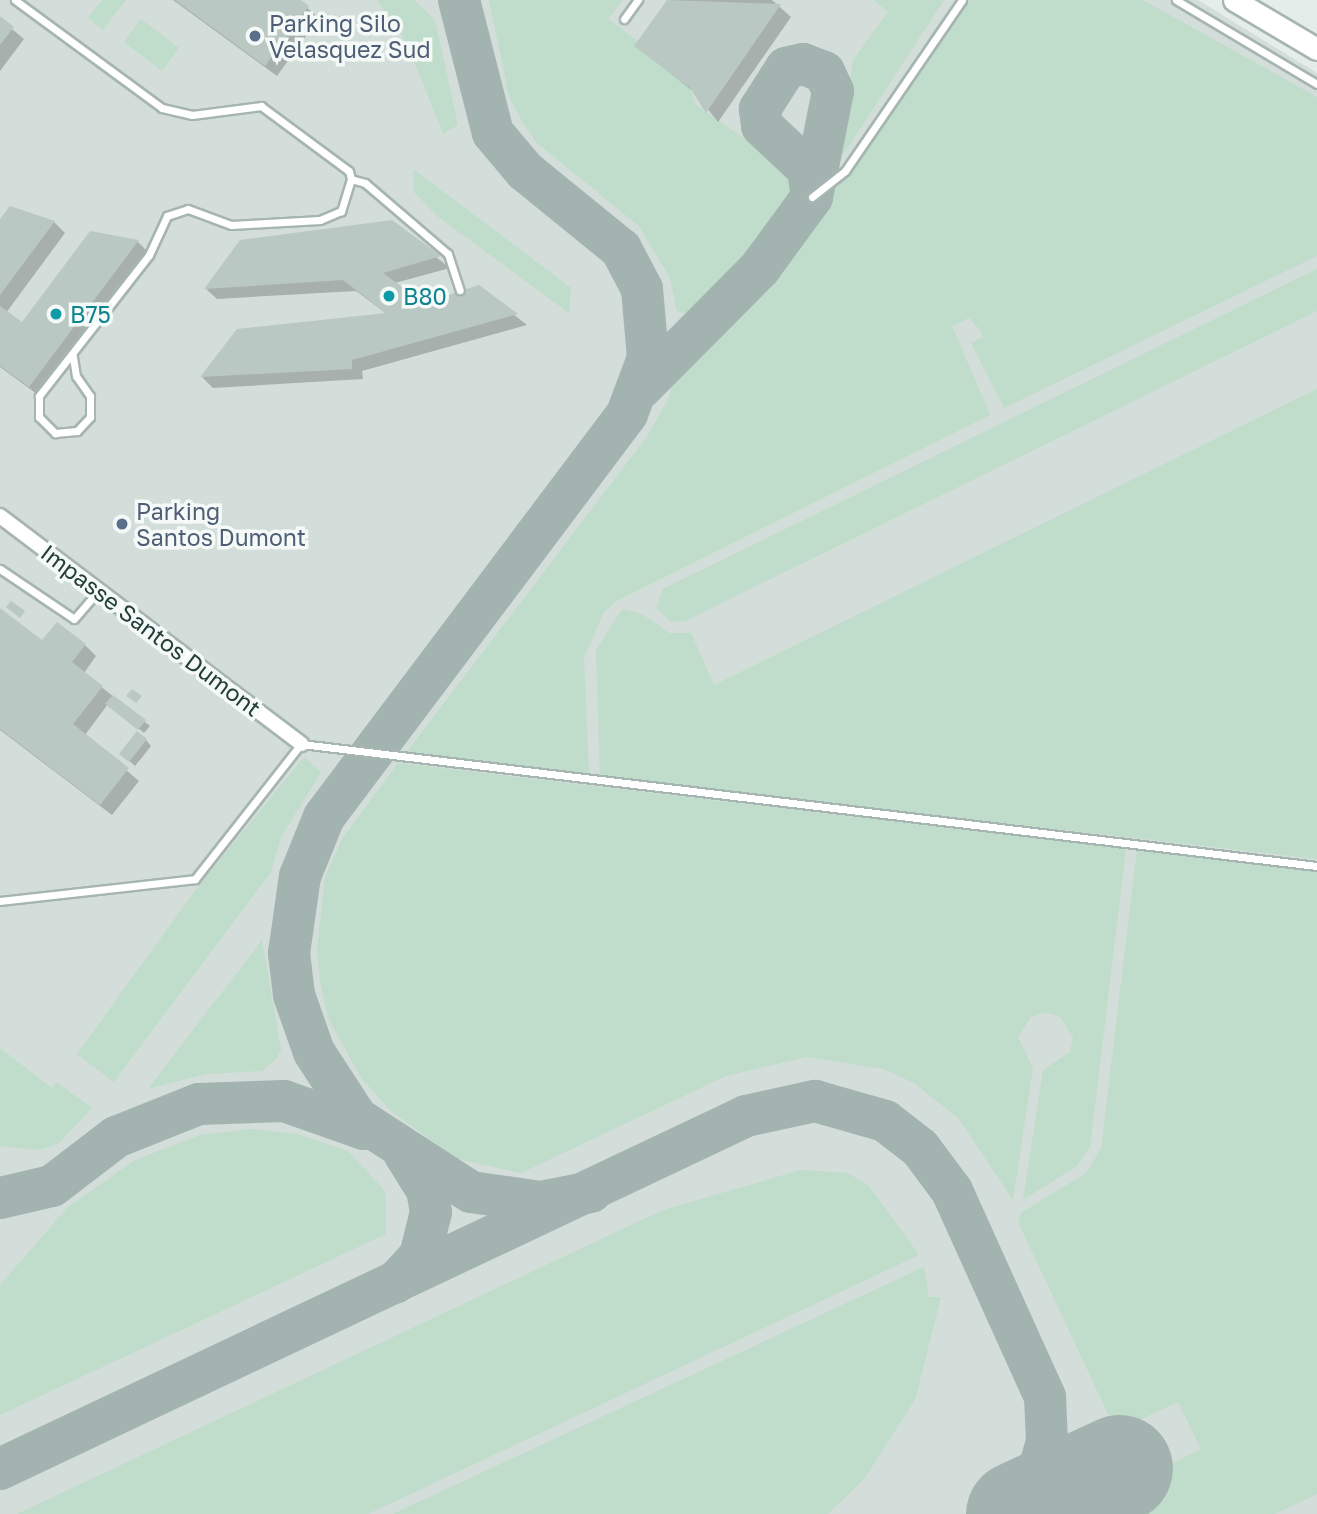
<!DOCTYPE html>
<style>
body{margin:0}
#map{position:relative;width:1317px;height:1514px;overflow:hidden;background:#e5edea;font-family:"Golos Text",sans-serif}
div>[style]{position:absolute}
.built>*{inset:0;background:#d3ddd9}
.green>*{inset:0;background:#bfddca}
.shadow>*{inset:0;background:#0003}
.taxiway>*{height:42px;margin:-21px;padding:0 21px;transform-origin:21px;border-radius:21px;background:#a2b3b0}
.runway>*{height:107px;margin:-53.5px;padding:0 53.5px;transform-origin:53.5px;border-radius:53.5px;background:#a2b3b0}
.building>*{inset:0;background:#bac8c3}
.roads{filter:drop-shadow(2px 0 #a7b5b2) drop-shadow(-2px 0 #a7b5b2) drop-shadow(0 2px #a7b5b2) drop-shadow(0 -2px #a7b5b2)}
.lane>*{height:7px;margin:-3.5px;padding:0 3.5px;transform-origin:3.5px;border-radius:3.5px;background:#fff}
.street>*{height:14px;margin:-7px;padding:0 7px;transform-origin:7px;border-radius:7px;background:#fff}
.secondary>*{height:21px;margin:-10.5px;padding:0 10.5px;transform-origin:10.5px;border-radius:10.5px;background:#fff}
.dots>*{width:19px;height:19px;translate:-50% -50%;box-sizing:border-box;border:4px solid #f5faf8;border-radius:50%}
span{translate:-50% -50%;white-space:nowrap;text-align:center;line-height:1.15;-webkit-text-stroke:7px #f5faf8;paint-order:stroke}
.service-label{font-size:23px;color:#4e5e75}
.left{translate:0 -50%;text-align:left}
.culture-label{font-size:23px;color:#0d838f}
.street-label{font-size:23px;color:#243e3a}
</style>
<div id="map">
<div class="built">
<div style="clip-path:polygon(0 0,1198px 0,1317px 73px,1317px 1514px,0 1514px)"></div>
</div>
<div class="green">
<div style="clip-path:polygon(102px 0,126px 0,103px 30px,88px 18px)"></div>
<div style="clip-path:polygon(377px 0,414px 0,435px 20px,458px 125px,443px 134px,407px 43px)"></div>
<div style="clip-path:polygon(489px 0,623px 0,608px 19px,638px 41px,635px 46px,690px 88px,696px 105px,790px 170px,797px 182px,789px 204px,748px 258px,688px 315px,677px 311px,670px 278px,639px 226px,537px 143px,522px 122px,509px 96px)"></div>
<div style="clip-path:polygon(873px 0,944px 0,837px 164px,853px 60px,888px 12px)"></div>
<div style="clip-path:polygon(966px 0,1143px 0,1317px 97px,1317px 256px,1004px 408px,971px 343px,983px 337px,981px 331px,969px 318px,952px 326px,990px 415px,618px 600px,604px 612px,584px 657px,589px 774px,406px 753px,646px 438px,669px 398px,675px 371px,775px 272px)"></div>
<div style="clip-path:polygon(141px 19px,179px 48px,162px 71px,124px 42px)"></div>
<div style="clip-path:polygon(413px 169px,571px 288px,569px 313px,437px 216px,414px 192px)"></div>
<div style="clip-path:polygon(1317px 269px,1317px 311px,685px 621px,671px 622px,656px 608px,663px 589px)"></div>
<div style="clip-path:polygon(1317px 389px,1317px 859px,600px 776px,596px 650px,622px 609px,642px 614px,669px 633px,691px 633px,714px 685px)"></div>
<div style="clip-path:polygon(304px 757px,321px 772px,281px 837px,271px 872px,114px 1082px,77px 1054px,194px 892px)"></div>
<div style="clip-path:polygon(398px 763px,1126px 849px,1090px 1147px,1077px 1166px,1023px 1200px,1043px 1070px,1070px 1052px,1073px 1037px,1060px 1017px,1045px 1012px,1031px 1017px,1018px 1037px,1033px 1068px,1013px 1200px,959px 1119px,914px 1083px,883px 1069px,807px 1057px,726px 1076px,521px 1173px,457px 1159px,391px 1111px,362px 1079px,329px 1020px,321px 987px,317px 949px,325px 877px,342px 839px)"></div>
<div style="clip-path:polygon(1137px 850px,1317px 871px,1317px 1494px,1275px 1514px,1146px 1514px,1133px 1483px,1201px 1449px,1178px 1402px,1116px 1431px,1018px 1222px,1021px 1213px,1086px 1173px,1101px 1149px)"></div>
<div style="clip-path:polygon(262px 940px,281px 1050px,276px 1059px,262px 1071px,206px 1074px,148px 1089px)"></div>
<div style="clip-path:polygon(0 1048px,52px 1088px,56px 1082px,92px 1108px,58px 1144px,39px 1150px,0 1146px)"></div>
<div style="clip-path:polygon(251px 1129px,297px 1134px,348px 1151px,385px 1191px,386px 1234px,0 1415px,0 1285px,67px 1208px,135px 1160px,200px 1135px)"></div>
<div style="clip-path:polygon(801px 1170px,848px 1173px,869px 1186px,919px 1255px,368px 1514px,17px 1514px,663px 1210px)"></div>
<div style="clip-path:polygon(924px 1267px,929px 1297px,941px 1297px,915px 1400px,864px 1479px,828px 1514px,393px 1514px)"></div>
</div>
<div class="shadow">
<div style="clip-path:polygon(173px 0,298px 0,319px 18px,277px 76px)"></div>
<div style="clip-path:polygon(671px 0,772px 0,791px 17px,718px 122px,695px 93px,637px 46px)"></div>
<div style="clip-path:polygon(0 19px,24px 39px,0 71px)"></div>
<div style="clip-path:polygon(10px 208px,54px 222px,65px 233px,6px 313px,22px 325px,91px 233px,138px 242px,149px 253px,41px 397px,0 367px,0 222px)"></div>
<div style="clip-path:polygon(392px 222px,450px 268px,395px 283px,423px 305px,479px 287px,527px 325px,362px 371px,363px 379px,213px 388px,202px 377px,238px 331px,387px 314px,356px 291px,217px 299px,206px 289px)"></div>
<div style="clip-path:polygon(0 610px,43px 642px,85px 645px,96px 656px,84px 673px,150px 726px,144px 733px,108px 704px,85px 735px,139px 781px,112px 815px,0 730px)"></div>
<div style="clip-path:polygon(146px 740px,151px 746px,135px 766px,127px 759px)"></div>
</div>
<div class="taxiway">
<div style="left:459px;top:0;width:137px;rotate:75.7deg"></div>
<div style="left:493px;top:133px;width:50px;rotate:49.9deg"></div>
<div style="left:525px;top:171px;width:124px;rotate:39.1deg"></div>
<div style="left:621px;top:249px;width:45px;rotate:62.3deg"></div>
<div style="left:642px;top:289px;width:69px;rotate:85deg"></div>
<div style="left:648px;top:358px;width:60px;rotate:110.6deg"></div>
<div style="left:627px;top:414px;width:504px;rotate:126.94deg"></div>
<div style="left:324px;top:817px;width:64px;rotate:112.1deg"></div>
<div style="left:300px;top:876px;width:78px;rotate:98.1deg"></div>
<div style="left:289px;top:953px;width:42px;rotate:83.2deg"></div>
<div style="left:294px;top:995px;width:60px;rotate:70.7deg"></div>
<div style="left:314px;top:1052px;width:79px;rotate:56.9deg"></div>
<div style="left:357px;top:1118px;width:136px;rotate:33deg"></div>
<div style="left:471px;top:1192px;width:70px;rotate:8.2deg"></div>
<div style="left:540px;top:1202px;width:52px;rotate:-11.1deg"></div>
<div style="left:641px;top:388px;width:169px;rotate:-45.2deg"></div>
<div style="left:760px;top:268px;width:88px;rotate:-53.8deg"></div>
<div style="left:812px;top:197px;width:108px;rotate:-78.8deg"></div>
<div style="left:833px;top:91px;width:21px;rotate:-115deg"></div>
<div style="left:824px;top:72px;width:22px;rotate:-159deg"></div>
<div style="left:803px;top:64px;width:17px;rotate:167deg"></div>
<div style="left:786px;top:68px;width:49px;rotate:122.4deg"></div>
<div style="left:760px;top:109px;width:17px;rotate:83deg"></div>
<div style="left:762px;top:126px;width:63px;rotate:43.1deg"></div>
<div style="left:808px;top:169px;width:28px;rotate:82deg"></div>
<div style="left:0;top:1198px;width:53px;rotate:-13deg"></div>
<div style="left:52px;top:1186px;width:81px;rotate:-37.4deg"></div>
<div style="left:116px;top:1137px;width:89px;rotate:-21.7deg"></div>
<div style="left:199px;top:1104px;width:85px;rotate:-2deg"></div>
<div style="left:284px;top:1101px;width:85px;rotate:19.3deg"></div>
<div style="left:395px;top:1283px;width:37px;rotate:-47deg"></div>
<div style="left:420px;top:1256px;width:45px;rotate:-76deg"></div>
<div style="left:431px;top:1212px;width:22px;rotate:-100deg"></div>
<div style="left:427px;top:1190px;width:44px;rotate:-121.9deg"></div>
<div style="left:0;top:1469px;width:825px;rotate:-25.32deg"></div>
<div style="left:746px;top:1116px;width:71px;rotate:-12.3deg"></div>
<div style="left:815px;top:1101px;width:73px;rotate:15.9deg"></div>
<div style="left:885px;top:1121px;width:44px;rotate:37.6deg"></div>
<div style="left:920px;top:1148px;width:54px;rotate:53.3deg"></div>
<div style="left:952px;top:1191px;width:226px;rotate:65.7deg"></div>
<div style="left:1045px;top:1397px;width:44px;rotate:87.4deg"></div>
<div style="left:1047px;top:1441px;width:72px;rotate:105.4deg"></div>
</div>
<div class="runway">
<div style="left:1019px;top:1514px;width:110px;rotate:-24.7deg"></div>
</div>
<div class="building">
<div style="clip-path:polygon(175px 0,301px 0,309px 6px,265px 66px)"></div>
<div style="clip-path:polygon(667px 0,781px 4px,706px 113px,690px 88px,634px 46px)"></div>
<div style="clip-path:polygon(0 16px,14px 27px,0 45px)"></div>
<div style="clip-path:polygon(10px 206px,55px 221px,0 295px,0 219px)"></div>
<div style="clip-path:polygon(392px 220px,441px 256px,383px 273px,424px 303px,479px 285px,518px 314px,352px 360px,352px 369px,200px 377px,237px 329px,386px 313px,343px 280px,204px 289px,240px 240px)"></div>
<div style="clip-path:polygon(90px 231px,139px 240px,29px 387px,0 366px,0 306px,22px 322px)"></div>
<div style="clip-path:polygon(11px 601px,25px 611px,20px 618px,6px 607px)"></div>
<div style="clip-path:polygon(0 608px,42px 640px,57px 622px,86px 644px,72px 662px,103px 686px,73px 724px,129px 768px,100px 805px,0 729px)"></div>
<div style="clip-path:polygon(132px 689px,142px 696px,136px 703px,126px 696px)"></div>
<div style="clip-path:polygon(113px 695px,146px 720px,138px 730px,105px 704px)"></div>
<div style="clip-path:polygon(137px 731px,147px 739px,129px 762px,119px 754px)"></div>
</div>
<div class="roads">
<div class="lane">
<div style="left:15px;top:0;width:182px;rotate:36.3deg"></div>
<div style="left:162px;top:108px;width:31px;rotate:13deg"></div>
<div style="left:192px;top:115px;width:70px;rotate:-7.4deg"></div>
<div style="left:261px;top:106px;width:109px;rotate:36.5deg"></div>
<div style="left:349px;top:171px;width:8px;rotate:76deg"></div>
<div style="left:351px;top:179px;width:34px;rotate:107deg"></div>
<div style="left:341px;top:211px;width:23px;rotate:157deg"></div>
<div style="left:320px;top:220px;width:89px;rotate:176.8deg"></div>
<div style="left:231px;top:225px;width:46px;rotate:-159.6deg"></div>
<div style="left:188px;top:209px;width:22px;rotate:162deg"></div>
<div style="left:167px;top:216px;width:43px;rotate:114.8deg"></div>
<div style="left:149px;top:255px;width:179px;rotate:128deg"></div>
<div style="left:39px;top:396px;width:21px;rotate:90deg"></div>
<div style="left:39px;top:417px;width:23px;rotate:45deg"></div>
<div style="left:55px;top:433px;width:22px;rotate:-5deg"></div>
<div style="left:77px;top:431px;width:19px;rotate:-47deg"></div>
<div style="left:90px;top:417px;width:21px;rotate:-90deg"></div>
<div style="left:90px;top:396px;width:24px;rotate:-125deg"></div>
<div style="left:76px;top:376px;width:20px;rotate:-99deg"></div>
<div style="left:1176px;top:0;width:164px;rotate:30.8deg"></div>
<div style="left:624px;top:19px;width:24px;rotate:-54deg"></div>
<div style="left:351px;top:179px;width:15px;rotate:16deg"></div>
<div style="left:365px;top:183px;width:109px;rotate:40.5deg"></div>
<div style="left:448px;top:254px;width:38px;rotate:72deg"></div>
<div style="left:812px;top:197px;width:42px;rotate:-38.2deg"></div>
<div style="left:845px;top:171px;width:207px;rotate:-55.6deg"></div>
<div style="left:0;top:569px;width:89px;rotate:34deg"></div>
<div style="left:74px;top:619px;width:37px;rotate:-49deg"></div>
<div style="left:0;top:901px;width:196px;rotate:-6.4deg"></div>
<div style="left:195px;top:879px;width:172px;rotate:-51.9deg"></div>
<div style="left:301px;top:744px;width:1023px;rotate:6.85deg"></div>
</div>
<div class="street">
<div style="left:0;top:516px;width:378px;rotate:37.1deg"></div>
</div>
<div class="secondary">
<div style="left:1234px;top:0;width:96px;rotate:30.6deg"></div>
</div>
</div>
<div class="dots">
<div style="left:255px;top:36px;background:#5c6f8a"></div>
<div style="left:389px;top:296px;background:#0f9aa8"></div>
<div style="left:56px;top:314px;background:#0f9aa8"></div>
<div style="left:122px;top:524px;background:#5c6f8a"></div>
</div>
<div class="service-label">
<span class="left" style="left:269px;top:36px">Parking Silo<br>Velasquez Sud</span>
<span class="left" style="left:136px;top:524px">Parking<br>Santos Dumont</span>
</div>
<div class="culture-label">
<span class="left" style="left:403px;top:296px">B80</span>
<span class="left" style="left:70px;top:314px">B75</span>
</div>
<div class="street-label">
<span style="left:151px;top:630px;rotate:37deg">Impasse Santos Dumont</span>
</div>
</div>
